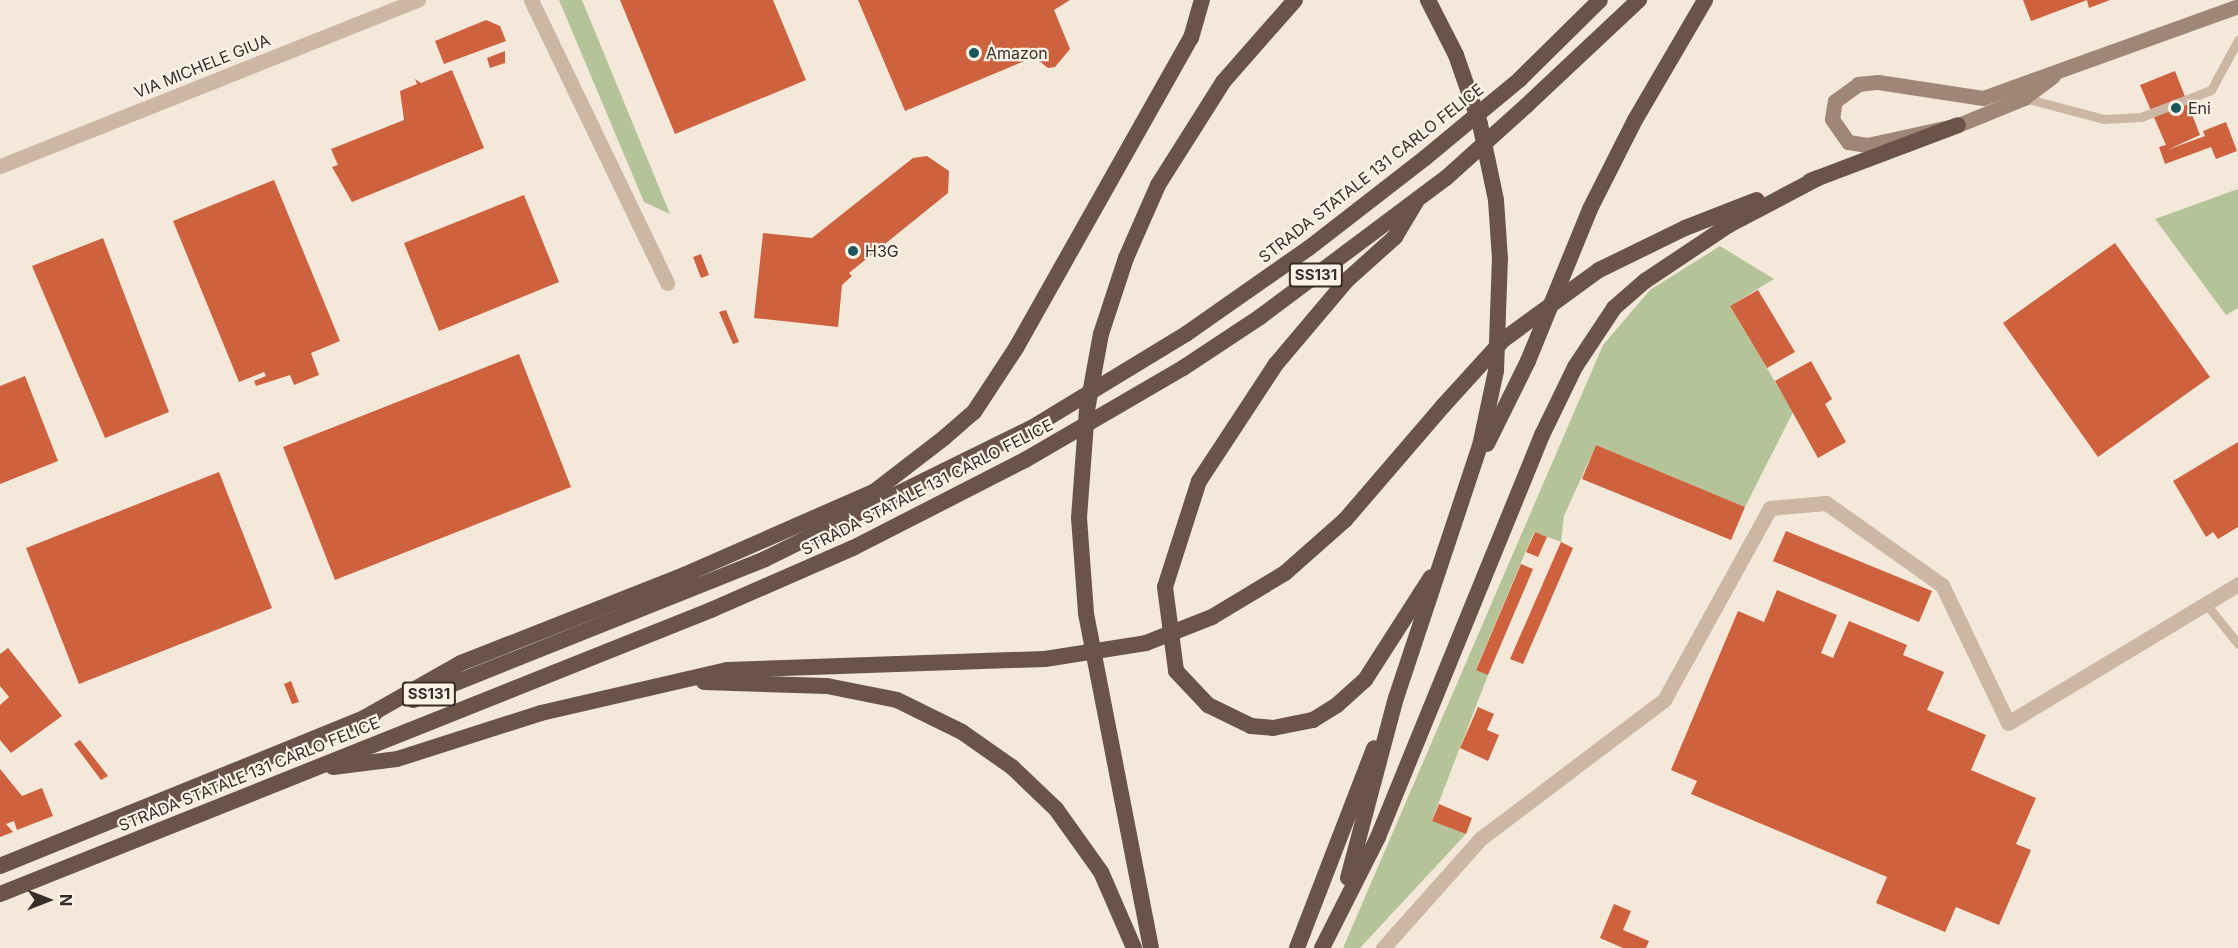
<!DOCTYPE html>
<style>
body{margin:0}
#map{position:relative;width:2238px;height:948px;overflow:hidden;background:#f3e8da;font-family:Inter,sans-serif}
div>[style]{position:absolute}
.green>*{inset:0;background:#b5c399}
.building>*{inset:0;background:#ce613e}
.service>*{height:9px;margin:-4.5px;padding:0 4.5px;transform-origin:4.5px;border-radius:4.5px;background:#ccb7a5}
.minor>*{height:15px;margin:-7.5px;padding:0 7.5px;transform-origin:7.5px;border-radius:7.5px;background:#ccb7a5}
.secondary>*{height:15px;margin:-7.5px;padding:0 7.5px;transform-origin:7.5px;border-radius:7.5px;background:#a08676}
.trunk>*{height:16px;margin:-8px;padding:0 8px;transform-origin:8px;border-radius:8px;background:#6a544a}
.trunk-bridge>*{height:16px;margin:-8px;padding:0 8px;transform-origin:8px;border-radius:8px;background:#6a544a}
.dots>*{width:16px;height:16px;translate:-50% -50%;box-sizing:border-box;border:3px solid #fbf2e7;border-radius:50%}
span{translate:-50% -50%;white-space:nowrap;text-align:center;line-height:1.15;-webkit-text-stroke:4.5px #fbf2e7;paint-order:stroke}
.shield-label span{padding:2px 4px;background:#fbf2e7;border:2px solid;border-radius:4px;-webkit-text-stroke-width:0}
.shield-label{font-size:15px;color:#382c27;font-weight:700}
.poi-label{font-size:16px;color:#382c27}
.left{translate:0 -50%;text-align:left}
.street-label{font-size:16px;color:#382c27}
.north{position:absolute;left:18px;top:870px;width:60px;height:60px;-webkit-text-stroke:4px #fbf2e7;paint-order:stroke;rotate:90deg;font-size:16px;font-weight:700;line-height:24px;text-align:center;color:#382c27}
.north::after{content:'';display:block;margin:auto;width:21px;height:27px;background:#382c27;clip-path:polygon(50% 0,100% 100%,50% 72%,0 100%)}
</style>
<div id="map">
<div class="green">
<div style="clip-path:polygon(559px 0,582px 0,670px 214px,644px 202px)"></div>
<div style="clip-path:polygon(2238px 189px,2238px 308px,2226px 315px,2155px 219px)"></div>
<div style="clip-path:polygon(1720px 246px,1774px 279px,1730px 306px,1793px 412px,1745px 507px,1596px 445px,1564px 516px,1561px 542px,1534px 532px,1476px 669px,1488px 675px,1432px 820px,1466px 834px,1360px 948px,1343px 948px,1603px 345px,1650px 290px)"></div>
</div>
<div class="building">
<div style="clip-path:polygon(620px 0,773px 0,806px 80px,675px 134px)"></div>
<div style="clip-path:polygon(858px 0,1070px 0,1054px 10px,1070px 49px,1055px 67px,1048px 68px,1034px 57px,905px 111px)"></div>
<div style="clip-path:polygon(2023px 0,2110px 0,2089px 8px,2087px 0,2031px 21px)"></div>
<div style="clip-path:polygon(486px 20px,500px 26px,506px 41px,444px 64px,435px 41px)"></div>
<div style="clip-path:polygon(505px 51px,505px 63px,490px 68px,487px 58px)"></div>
<div style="clip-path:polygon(452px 70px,484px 148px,352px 202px,332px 167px,338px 165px,331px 149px,404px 120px,400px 91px,417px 84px,415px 79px,421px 83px)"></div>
<div style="clip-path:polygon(2175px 71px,2200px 135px,2167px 150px,2205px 136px,2203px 131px,2226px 122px,2237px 151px,2216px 159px,2211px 147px,2165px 164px,2159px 147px,2166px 145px,2140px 85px)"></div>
<div style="clip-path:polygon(927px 156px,949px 171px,948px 193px,849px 273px,852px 276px,842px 285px,838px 327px,754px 318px,763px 233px,812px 238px,913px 158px)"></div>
<div style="clip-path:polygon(274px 180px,340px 341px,311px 353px,319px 375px,294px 385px,290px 375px,256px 386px,254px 381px,266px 376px,264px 372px,239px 382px,173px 221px)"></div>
<div style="clip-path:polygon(524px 195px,559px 282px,439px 331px,404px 243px)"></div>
<div style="clip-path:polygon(103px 238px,169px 412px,105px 438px,32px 266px)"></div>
<div style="clip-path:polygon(2115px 243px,2210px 377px,2098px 457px,2003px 323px)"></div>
<div style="clip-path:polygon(701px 254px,709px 275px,701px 278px,693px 257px)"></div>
<div style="clip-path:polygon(1758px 290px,1795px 352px,1767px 368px,1730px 306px)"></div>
<div style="clip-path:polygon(726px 310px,739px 342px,733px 344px,719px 312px)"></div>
<div style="clip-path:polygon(519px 354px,571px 487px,335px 580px,283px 447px)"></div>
<div style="clip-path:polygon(1811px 361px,1832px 399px,1825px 404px,1846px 442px,1818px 458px,1775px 381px)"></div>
<div style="clip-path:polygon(25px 376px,58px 461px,0 484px,0 386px)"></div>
<div style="clip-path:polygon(2238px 442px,2238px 527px,2218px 539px,2213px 532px,2206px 537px,2173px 481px)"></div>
<div style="clip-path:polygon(1596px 445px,1745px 507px,1731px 540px,1582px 479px)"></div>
<div style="clip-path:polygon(219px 472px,272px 608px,79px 684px,26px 548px)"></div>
<div style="clip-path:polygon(1786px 531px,1932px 591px,1919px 622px,1773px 561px)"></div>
<div style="clip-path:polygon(1535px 532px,1547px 537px,1538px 557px,1526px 552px)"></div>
<div style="clip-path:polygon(1561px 542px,1573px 548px,1523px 664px,1510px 659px)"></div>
<div style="clip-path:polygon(1521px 564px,1533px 569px,1488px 675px,1476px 670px)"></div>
<div style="clip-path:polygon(1777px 590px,1837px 615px,1821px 653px,1833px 658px,1849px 621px,1907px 645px,1903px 655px,1944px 672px,1927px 710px,1986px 735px,1971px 770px,2036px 798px,2016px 844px,2031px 850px,1999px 925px,1956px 907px,1945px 932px,1876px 903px,1887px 877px,1691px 794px,1697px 781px,1671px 770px,1738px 611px,1764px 622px)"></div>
<div style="clip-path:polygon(8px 648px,62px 716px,11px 753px,0 740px,0 705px,9px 697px,0 686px,0 654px)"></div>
<div style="clip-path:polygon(291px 681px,299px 702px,292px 704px,284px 684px)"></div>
<div style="clip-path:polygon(1478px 707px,1494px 714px,1487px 730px,1499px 735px,1488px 761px,1460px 748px)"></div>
<div style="clip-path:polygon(80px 740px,108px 776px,101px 780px,74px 744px)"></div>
<div style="clip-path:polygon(0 769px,22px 796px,42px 788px,53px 816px,17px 830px,14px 821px,6px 824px,13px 832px,0 837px)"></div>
<div style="clip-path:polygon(1439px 804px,1472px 818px,1466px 834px,1432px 821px)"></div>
<div style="clip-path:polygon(1614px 904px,1631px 911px,1623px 930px,1649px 941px,1646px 948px,1623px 948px,1600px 938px)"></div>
</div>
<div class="service">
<div style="left:2024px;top:98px;width:83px;rotate:14.7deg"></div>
<div style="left:2104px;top:119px;width:37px;rotate:-3deg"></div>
<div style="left:2141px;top:117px;width:75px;rotate:-21.1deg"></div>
<div style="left:2211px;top:90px;width:57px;rotate:-61.6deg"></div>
<div style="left:2206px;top:604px;width:51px;rotate:51.3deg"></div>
</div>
<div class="minor">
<div style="left:531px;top:0;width:314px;rotate:64.3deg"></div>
<div style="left:0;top:166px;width:450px;rotate:-21.7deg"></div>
<div style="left:1383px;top:948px;width:146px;rotate:-48.3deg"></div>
<div style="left:1480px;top:839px;width:231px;rotate:-37.1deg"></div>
<div style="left:1664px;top:700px;width:219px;rotate:-61.1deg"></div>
<div style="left:1770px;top:508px;width:56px;rotate:-5.1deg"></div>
<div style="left:1826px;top:503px;width:142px;rotate:35.3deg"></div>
<div style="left:1942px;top:585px;width:153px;rotate:64.4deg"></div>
<div style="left:2008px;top:723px;width:269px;rotate:-31.1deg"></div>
</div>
<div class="secondary">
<div style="left:2053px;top:76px;width:36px;rotate:143deg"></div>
<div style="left:2024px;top:98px;width:71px;rotate:157.8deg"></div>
<div style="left:1958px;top:125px;width:93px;rotate:167.6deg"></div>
<div style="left:1867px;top:145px;width:19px;rotate:-171deg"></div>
<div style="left:1848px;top:142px;width:28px;rotate:-125deg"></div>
<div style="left:1832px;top:119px;width:18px;rotate:-81deg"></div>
<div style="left:1835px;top:101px;width:29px;rotate:-36deg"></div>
<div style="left:1858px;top:84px;width:20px;rotate:-6deg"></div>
<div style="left:1878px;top:82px;width:106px;rotate:8.7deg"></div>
<div style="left:1983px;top:98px;width:271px;rotate:-19.8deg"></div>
</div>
<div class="trunk">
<div style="left:1520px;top:79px;width:112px;rotate:-44.6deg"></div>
<div style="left:1527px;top:105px;width:154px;rotate:-43.2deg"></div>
<div style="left:1810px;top:181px;width:158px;rotate:-20.7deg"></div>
<div style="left:1416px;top:202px;width:41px;rotate:121deg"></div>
<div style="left:1395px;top:237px;width:64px;rotate:138.1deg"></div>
<div style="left:1347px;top:280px;width:110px;rotate:130.2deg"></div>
<div style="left:1276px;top:364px;width:140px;rotate:123.3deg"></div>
<div style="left:1199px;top:481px;width:111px;rotate:107.8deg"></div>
<div style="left:1165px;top:587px;width:85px;rotate:82.5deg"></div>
<div style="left:1176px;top:671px;width:47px;rotate:46.7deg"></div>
<div style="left:1208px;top:705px;width:48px;rotate:26deg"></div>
<div style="left:1251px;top:726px;width:22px;rotate:5deg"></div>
<div style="left:1273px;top:728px;width:41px;rotate:-11.3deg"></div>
<div style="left:1313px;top:720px;width:28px;rotate:-32deg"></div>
<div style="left:1337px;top:705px;width:38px;rotate:-42deg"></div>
<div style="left:1365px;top:680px;width:122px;rotate:-57.3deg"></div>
<div style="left:1599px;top:270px;width:96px;rotate:-26deg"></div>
<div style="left:1685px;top:228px;width:77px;rotate:-21.3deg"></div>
<div style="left:1186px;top:334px;width:150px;rotate:-35deg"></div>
<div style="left:1309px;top:248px;width:147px;rotate:-37.8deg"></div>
<div style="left:1183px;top:368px;width:92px;rotate:-33.5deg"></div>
<div style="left:1260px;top:317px;width:232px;rotate:-36.8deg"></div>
<div style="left:1487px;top:444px;width:93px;rotate:-63.7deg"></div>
<div style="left:1528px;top:361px;width:164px;rotate:-67.8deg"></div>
<div style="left:1590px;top:209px;width:100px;rotate:-63.2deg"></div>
<div style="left:1635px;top:120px;width:139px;rotate:-59.7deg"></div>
<div style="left:1212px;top:617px;width:85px;rotate:-31.1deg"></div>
<div style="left:1285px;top:573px;width:80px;rotate:-41.5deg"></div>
<div style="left:1345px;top:520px;width:150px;rotate:-49.3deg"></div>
<div style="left:704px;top:682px;width:123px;rotate:1.9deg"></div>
<div style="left:827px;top:686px;width:71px;rotate:11.3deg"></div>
<div style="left:897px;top:700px;width:72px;rotate:26.2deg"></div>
<div style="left:962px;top:732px;width:61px;rotate:35deg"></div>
<div style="left:1012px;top:767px;width:61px;rotate:43.7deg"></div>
<div style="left:1056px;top:809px;width:77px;rotate:54.5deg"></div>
<div style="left:1101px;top:872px;width:83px;rotate:66.5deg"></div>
<div style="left:413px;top:700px;width:379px;rotate:-21.8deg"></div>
<div style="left:765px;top:559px;width:299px;rotate:-26.2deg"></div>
<div style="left:364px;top:718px;width:112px;rotate:-29.6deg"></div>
<div style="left:461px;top:663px;width:240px;rotate:-21.5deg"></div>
<div style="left:684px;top:575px;width:209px;rotate:-23.7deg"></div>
<div style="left:875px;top:491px;width:88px;rotate:-37.6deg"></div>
<div style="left:945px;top:437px;width:38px;rotate:-41deg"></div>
<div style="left:974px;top:412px;width:77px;rotate:-56.7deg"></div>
<div style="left:1016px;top:348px;width:356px;rotate:-60.6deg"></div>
<div style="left:1191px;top:38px;width:40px;rotate:-74deg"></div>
<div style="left:333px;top:767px;width:64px;rotate:-7.1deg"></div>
<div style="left:397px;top:759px;width:151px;rotate:-17.7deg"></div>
<div style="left:541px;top:713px;width:191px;rotate:-13deg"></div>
<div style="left:727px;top:670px;width:318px;rotate:-2deg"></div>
<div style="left:0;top:866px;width:404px;rotate:-22.1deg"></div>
<div style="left:1348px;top:878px;width:186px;rotate:-75.1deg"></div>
<div style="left:1396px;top:698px;width:266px;rotate:-71.6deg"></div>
<div style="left:1480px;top:446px;width:77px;rotate:-78deg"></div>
<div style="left:1496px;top:371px;width:112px;rotate:-88deg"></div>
<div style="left:1500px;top:259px;width:59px;rotate:-93.9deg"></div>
<div style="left:1496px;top:200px;width:78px;rotate:-101.9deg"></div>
<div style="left:1480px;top:124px;width:73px;rotate:-109.2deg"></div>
<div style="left:1456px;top:55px;width:62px;rotate:-117deg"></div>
<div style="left:0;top:894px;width:766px;rotate:-21.77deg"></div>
<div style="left:711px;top:610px;width:155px;rotate:-23.6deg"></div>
<div style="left:853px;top:548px;width:193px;rotate:-27.1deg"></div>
<div style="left:1151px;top:948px;width:341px;rotate:-101deg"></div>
<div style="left:1086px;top:613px;width:95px;rotate:-94.2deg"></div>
<div style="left:1079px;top:518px;width:108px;rotate:-85.8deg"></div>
<div style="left:1087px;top:410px;width:77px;rotate:-79.6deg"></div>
<div style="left:1101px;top:334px;width:80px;rotate:-71.8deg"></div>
<div style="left:1126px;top:258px;width:80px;rotate:-66.3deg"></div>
<div style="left:1158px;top:185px;width:122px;rotate:-57.7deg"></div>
<div style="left:1223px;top:82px;width:109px;rotate:-48.7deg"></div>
<div style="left:1297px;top:948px;width:214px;rotate:-68.9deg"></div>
<div style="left:1322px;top:948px;width:124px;rotate:-63.2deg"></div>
<div style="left:1378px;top:837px;width:436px;rotate:-67.8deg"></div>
<div style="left:1543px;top:433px;width:73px;rotate:-64.1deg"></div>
<div style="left:1575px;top:367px;width:71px;rotate:-56.5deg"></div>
<div style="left:1614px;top:308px;width:41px;rotate:-41.1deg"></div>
<div style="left:1645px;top:281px;width:101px;rotate:-33.7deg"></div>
<div style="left:1729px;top:225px;width:101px;rotate:-27.8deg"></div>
</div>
<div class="trunk-bridge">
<div style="left:1425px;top:158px;width:124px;rotate:-39.7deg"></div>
<div style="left:1446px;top:178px;width:109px;rotate:-42deg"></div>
<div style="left:1443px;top:406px;width:89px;rotate:-47.7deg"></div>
<div style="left:1503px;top:340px;width:119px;rotate:-36.1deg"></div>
<div style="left:1033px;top:427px;width:179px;rotate:-31.3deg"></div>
<div style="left:1025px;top:460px;width:183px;rotate:-30.2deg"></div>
<div style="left:1045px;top:659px;width:102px;rotate:-9deg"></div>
<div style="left:1146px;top:643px;width:71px;rotate:-21.5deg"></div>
</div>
<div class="dots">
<div style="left:974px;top:53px;background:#1a575c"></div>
<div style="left:2176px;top:108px;background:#1a575c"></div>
<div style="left:853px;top:251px;background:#1a575c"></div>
</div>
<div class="shield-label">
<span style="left:1316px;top:275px">SS131</span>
<span style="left:429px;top:694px">SS131</span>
</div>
<div class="poi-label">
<span class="left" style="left:986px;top:53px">Amazon</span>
<span class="left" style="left:2188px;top:108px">Eni</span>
<span class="left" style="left:865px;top:251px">H3G</span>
</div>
<div class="street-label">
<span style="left:202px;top:66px;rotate:-22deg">VIA MICHELE GIUA</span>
<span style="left:1371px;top:173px;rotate:-38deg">STRADA STATALE 131 CARLO FELICE</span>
<span style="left:927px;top:487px;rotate:-27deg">STRADA STATALE 131 CARLO FELICE</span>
<span style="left:249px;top:774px;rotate:-22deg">STRADA STATALE 131 CARLO FELICE</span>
</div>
<div class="north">N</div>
</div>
